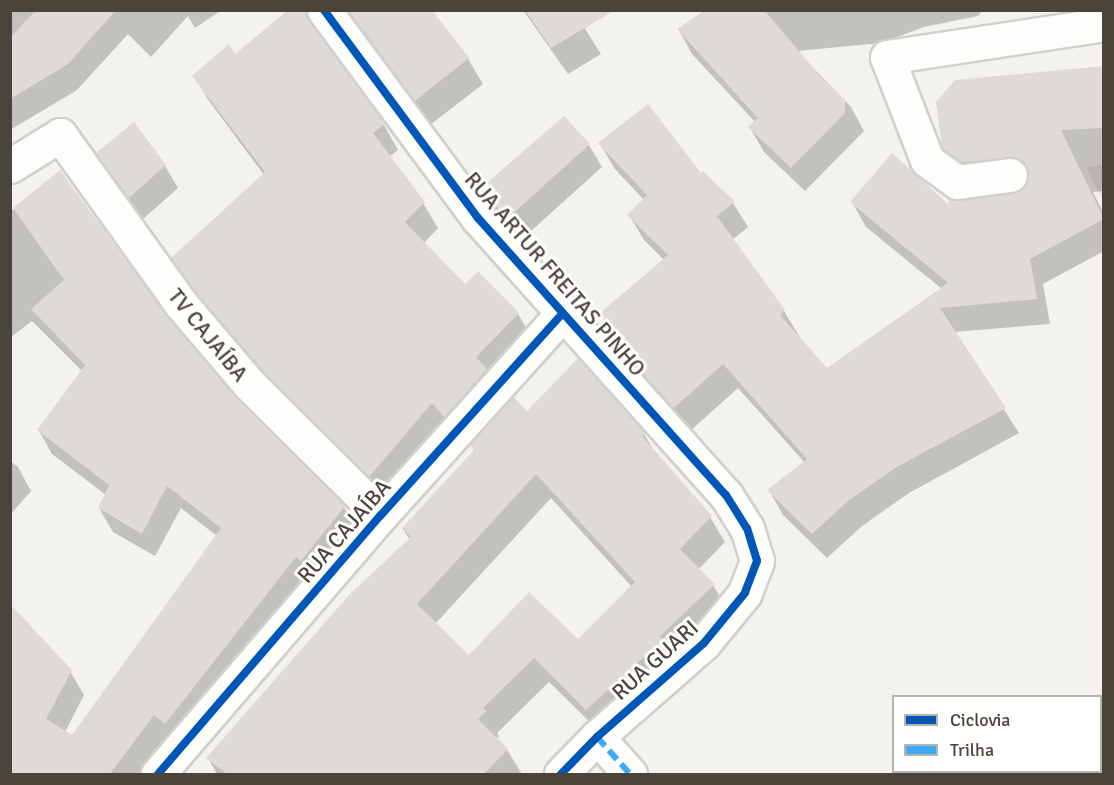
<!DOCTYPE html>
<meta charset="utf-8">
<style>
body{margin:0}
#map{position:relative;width:1114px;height:785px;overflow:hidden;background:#f4f2ee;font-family:Signika,sans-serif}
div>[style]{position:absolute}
.residential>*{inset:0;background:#e7e4dc}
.shadow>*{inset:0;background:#0003}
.building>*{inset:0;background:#dedbd6}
.roads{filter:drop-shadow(2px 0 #d2d0cb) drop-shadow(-2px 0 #d2d0cb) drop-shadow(0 2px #d2d0cb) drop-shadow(0 -2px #d2d0cb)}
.minor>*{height:33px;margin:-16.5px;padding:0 16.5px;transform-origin:16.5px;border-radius:16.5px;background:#fdfdfc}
.quiet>*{height:6px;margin-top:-3px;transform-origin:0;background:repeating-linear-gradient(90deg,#3fa9f5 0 12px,transparent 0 18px)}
.cycleway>*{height:8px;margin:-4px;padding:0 4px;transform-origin:4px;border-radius:4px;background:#0057b8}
span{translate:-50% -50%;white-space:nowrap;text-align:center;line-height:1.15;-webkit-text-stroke:6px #fff;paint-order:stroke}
.street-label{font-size:22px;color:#4b4439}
.frame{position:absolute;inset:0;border:12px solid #4b4439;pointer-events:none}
.legend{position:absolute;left:892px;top:695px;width:210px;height:78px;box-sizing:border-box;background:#fff;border:2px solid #b7b4b0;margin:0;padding:8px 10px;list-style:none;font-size:18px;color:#4b4439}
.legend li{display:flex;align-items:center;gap:12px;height:30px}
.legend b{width:30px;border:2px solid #b7b4b0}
</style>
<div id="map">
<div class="residential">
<div style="clip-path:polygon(1103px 165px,1104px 165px,1103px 201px,1086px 167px)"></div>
</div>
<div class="shadow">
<div style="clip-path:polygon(10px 10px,222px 10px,195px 28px,188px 16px,151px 57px,128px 34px,77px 90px,10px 130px)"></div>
<div style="clip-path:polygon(291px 10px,430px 10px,468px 59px,483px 84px,430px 125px,355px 24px,347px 18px,320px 29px,319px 38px,384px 125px,398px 150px,389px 157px,423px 203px,438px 228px,424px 243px,465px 286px,518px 314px,533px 339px,384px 501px,279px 397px,212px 318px,173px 258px,264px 175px,209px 101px,194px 76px,234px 56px)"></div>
<div style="clip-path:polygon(523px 10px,573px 10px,601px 54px,568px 74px)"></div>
<div style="clip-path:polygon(708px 10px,983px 10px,978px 16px,924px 27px,881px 43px,797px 51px,851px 107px,864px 131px,805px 191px,764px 152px,750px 128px,756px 123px,692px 54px,679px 30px)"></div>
<div style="clip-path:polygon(1104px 68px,1104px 191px,1093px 192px,1104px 214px,1104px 251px,1043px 284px,1050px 324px,954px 332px,1019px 433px,909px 493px,862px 526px,827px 558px,783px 515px,769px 490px,805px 463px,738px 388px,689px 432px,620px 356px,606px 331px,609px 327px,601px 314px,664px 260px,644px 240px,629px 215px,644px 200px,614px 168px,600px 143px,701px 175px,733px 203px,748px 227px,732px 240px,784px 311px,799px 336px,826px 370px,942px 289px,866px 227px,852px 202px,951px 208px,959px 202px,1022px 191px,1029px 182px,978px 187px,959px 173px,944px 148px)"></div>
<div style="clip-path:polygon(589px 145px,602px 167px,521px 240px,496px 210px,483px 188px)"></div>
<div style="clip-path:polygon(98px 154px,165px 166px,178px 188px,142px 220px)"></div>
<div style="clip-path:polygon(60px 172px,166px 317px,235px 398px,344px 507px,358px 531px,168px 737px,140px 774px,10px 774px,10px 605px,70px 671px,84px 695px,65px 732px,73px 737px,217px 536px,181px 508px,155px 556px,113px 532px,99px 508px,106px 495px,52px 454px,39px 431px,82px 371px,32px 321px,10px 338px,10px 212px)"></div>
<div style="clip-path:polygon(evenodd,527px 413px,644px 434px,656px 454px,710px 517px,725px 542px,698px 570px,713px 585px,728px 610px,602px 734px,549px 682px,497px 733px,499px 736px,496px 739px,507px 750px,522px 774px,217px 774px,208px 758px,410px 540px,403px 529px,527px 413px,551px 498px,632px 587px,578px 641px,469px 657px,435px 624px,551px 498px)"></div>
<div style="clip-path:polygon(10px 461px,18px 467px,31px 491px,10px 515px)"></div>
</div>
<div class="building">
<div style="clip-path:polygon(36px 10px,116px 10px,68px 64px,10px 99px,10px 38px)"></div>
<div style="clip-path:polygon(288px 10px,306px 10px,309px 21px,385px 124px,373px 133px,425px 202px,405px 222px,465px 284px,478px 271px,519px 313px,476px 357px,487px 369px,444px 417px,432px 403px,369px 477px,263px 371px,196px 292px,171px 258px,265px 172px,192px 76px,229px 44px,235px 54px)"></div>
<div style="clip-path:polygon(348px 10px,432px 10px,469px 58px,415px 101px)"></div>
<div style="clip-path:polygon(525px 10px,615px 10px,551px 48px)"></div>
<div style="clip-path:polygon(705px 10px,764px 10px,821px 77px,845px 100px,845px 113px,791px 168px,748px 127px,758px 118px,677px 29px)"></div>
<div style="clip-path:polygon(1104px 66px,1104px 128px,1061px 130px,1104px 219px,1030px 259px,1037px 299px,940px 308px,1006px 408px,895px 468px,848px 501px,812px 534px,767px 490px,807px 459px,723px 364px,674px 408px,604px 331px,609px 325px,599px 314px,668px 255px,627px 215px,647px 195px,598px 143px,648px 104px,701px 173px,703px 171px,735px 202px,717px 216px,785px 310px,780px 315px,827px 368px,948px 283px,850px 202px,892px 153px,949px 205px,948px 198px,959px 201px,1012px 194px,1021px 190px,1027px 183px,1029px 173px,1025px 164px,1017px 158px,962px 162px,942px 148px,936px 102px,955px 80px)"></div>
<div style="clip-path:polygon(564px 116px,590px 144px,507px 219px,481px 188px)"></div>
<div style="clip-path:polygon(134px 122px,166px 165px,129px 198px,96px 153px)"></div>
<div style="clip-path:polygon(60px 170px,167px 316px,236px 397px,345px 506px,301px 561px,296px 557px,165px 724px,154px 715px,110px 774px,10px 774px,10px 604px,72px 670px,46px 719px,72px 735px,221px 528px,167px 486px,142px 534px,98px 508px,109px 485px,37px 430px,85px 365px,31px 309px,64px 280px,13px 208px)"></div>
<div style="clip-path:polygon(evenodd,578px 358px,646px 433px,642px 436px,712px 516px,680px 549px,715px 584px,660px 636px,663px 640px,586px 710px,534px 658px,483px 708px,486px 711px,478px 719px,508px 749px,484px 774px,227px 774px,206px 758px,349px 595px,411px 537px,402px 528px,474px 450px,469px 445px,513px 396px,527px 411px,578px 358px,536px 474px,635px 582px,578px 639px,529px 592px,469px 655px,417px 604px,536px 474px)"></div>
</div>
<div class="roads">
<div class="minor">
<div style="left:324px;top:10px;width:259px;rotate:53.5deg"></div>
<div style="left:478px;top:218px;width:372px;rotate:48.2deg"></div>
<div style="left:726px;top:495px;width:39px;rotate:58deg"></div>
<div style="left:747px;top:528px;width:34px;rotate:73deg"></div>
<div style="left:757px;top:561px;width:34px;rotate:111deg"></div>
<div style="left:745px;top:593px;width:65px;rotate:129.4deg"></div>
<div style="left:704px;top:643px;width:142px;rotate:138.7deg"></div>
<div style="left:597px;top:737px;width:52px;rotate:134.2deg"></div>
<div style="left:10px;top:166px;width:59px;rotate:-31.8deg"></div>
<div style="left:60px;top:135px;width:208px;rotate:54.4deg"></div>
<div style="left:181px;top:304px;width:105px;rotate:49.6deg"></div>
<div style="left:249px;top:384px;width:186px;rotate:44.8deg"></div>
<div style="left:1010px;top:175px;width:53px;rotate:172.5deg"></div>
<div style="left:957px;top:182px;width:37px;rotate:-144deg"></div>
<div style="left:927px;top:160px;width:110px;rotate:-111.2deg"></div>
<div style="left:887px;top:57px;width:219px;rotate:-8.6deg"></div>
<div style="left:597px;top:737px;width:50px;rotate:48.3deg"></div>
<div style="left:158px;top:774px;width:342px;rotate:-49.3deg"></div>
<div style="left:381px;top:515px;width:270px;rotate:-48deg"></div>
</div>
</div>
<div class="quiet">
<div style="left:597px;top:737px;width:50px;rotate:48.3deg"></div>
</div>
<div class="cycleway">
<div style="left:324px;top:10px;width:259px;rotate:53.5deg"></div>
<div style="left:478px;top:218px;width:372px;rotate:48.2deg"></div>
<div style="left:726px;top:495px;width:39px;rotate:58deg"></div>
<div style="left:747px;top:528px;width:34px;rotate:73deg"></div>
<div style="left:757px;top:561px;width:34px;rotate:111deg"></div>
<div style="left:745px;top:593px;width:65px;rotate:129.4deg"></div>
<div style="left:704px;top:643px;width:142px;rotate:138.7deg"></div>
<div style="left:597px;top:737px;width:52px;rotate:134.2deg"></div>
<div style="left:158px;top:774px;width:342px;rotate:-49.3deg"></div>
<div style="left:381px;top:515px;width:270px;rotate:-48deg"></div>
</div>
<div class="street-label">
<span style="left:555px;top:274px;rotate:49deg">RUA ARTUR FREITAS PINHO</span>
<span style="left:208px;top:335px;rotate:51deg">TV CAJAÍBA</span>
<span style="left:344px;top:531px;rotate:-49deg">RUA CAJAÍBA</span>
<span style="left:655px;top:660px;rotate:-42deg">RUA GUARI</span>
</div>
<div class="frame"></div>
<ul class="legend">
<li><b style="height:8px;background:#0057b8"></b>Ciclovia</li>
<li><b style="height:8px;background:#3fa9f5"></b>Trilha</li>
</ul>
</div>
